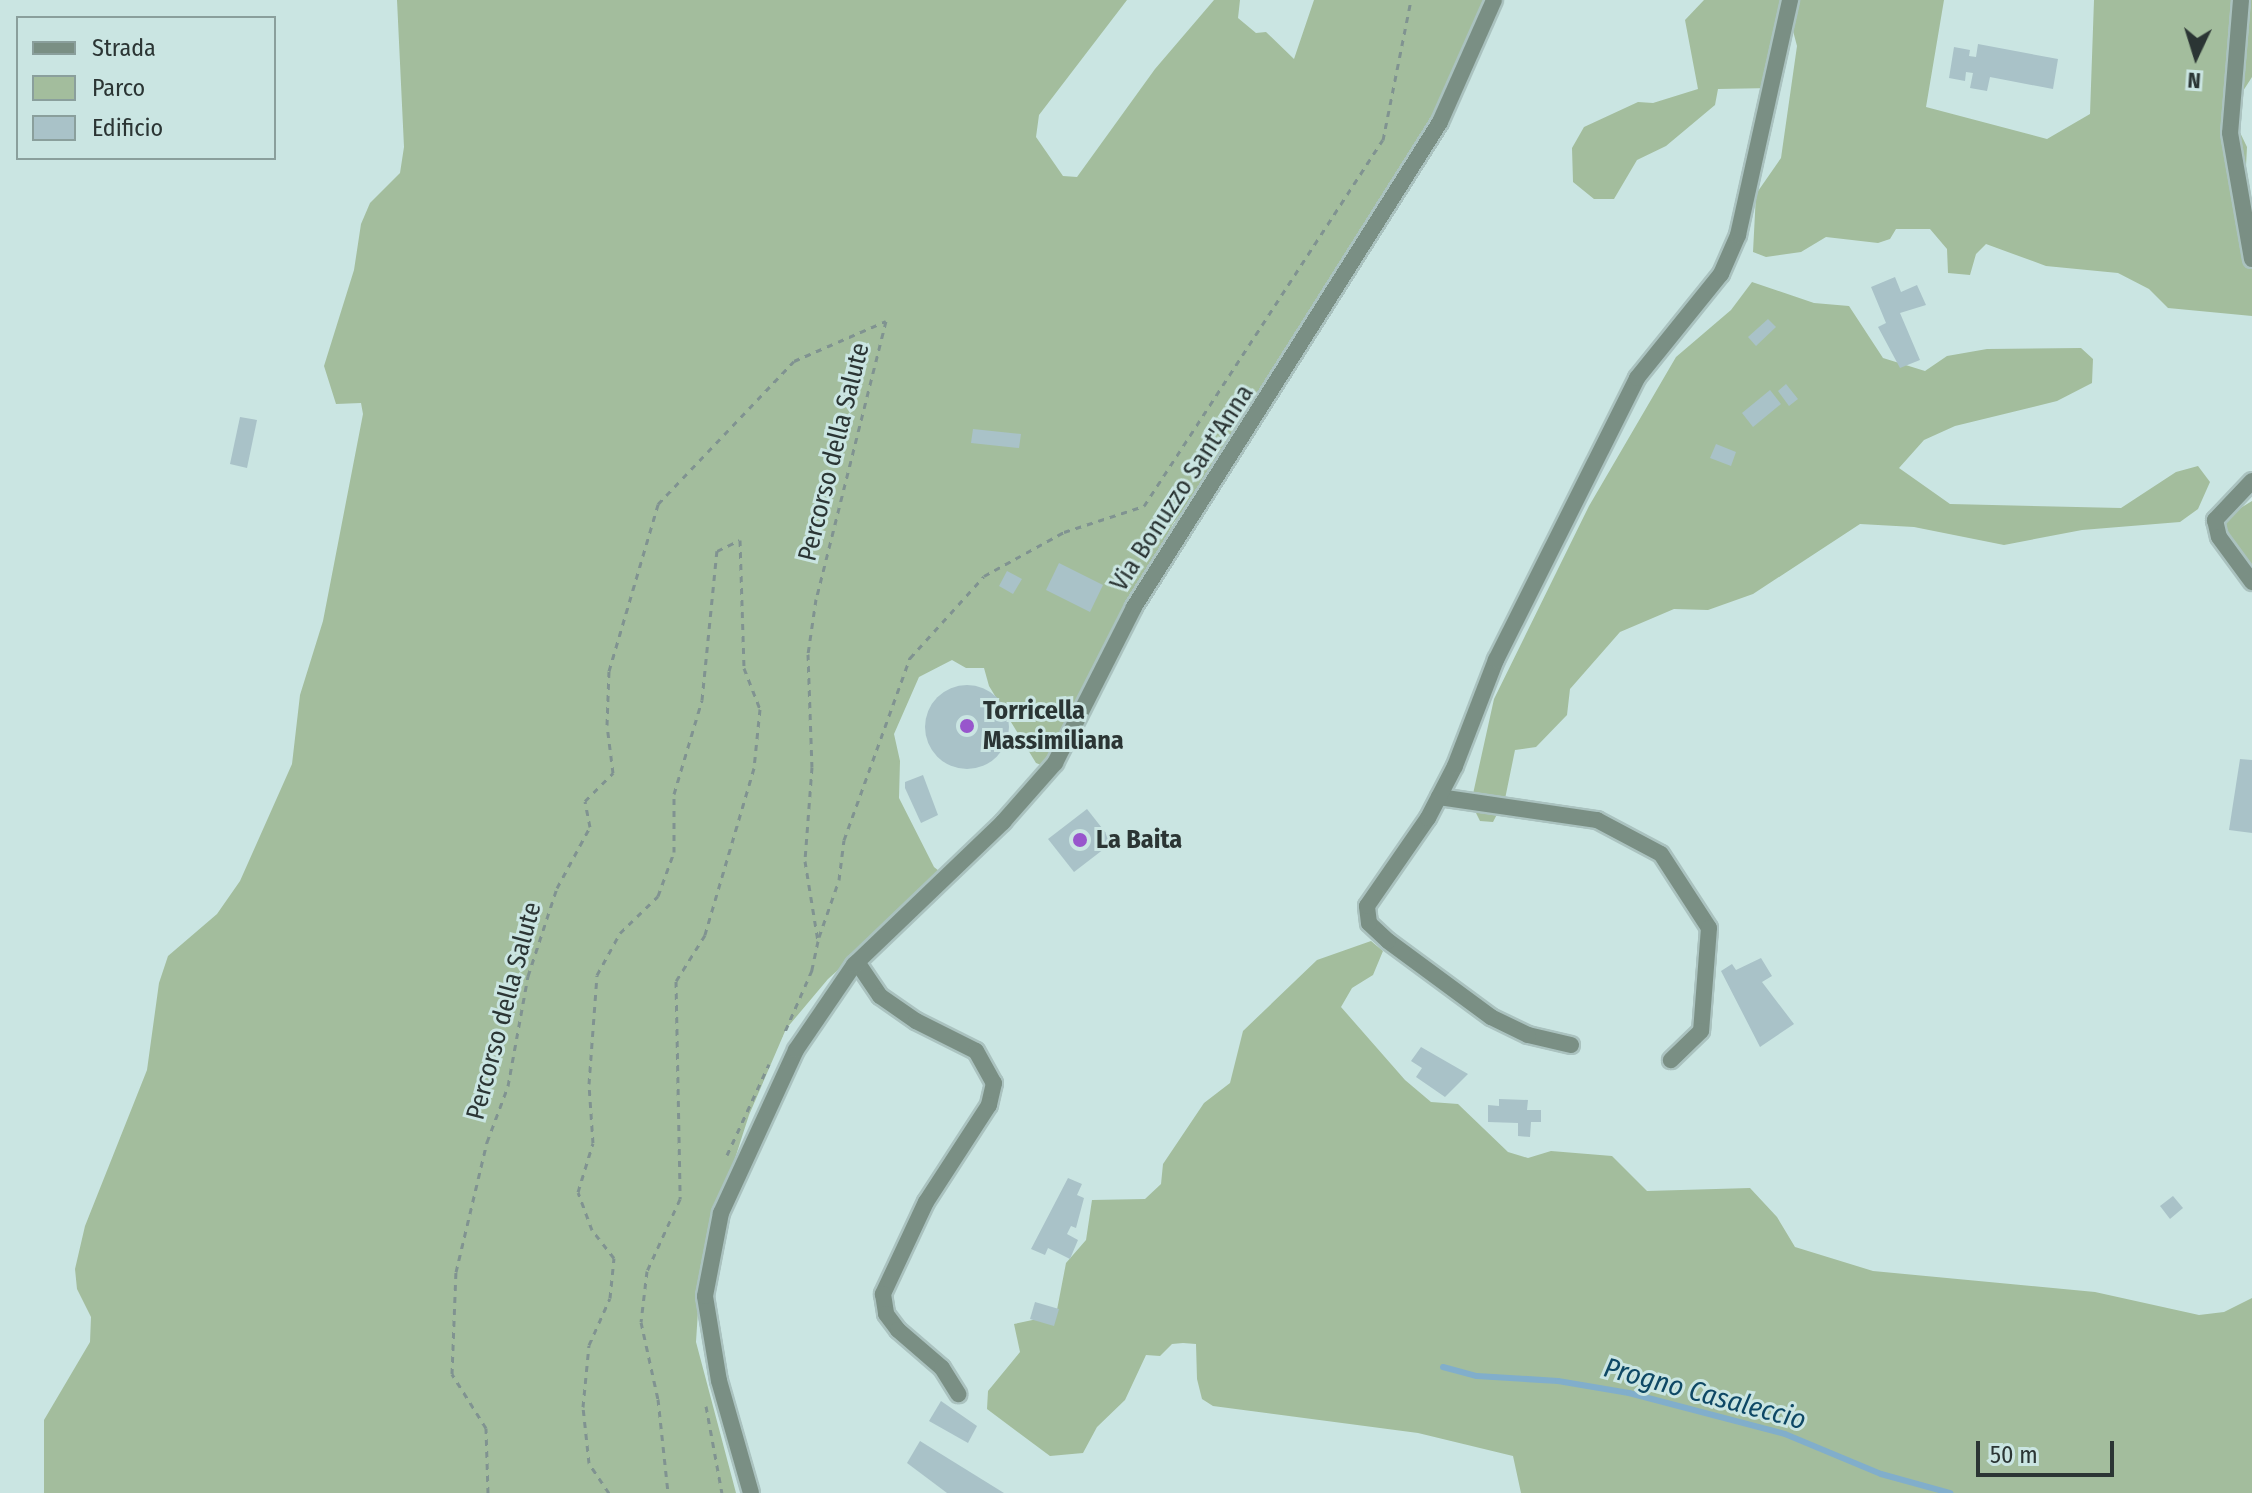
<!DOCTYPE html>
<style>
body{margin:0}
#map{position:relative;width:2252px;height:1493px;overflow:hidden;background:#cae5e2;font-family:"Fira Sans Condensed",sans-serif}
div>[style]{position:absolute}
.green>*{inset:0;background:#a3bd9d}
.stream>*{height:6px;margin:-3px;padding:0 3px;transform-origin:3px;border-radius:3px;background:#81aecb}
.building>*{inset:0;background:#a9c2c8}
.round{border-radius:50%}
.path>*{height:3px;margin-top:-1.5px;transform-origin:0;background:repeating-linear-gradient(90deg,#809391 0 6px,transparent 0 12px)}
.roads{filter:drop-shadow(2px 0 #aac2bf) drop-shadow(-2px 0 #aac2bf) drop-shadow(0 2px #aac2bf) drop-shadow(0 -2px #aac2bf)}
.street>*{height:16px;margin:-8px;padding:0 8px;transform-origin:8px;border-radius:8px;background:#7a8f84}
.dots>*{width:22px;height:22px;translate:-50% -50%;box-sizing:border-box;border:4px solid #cae5e2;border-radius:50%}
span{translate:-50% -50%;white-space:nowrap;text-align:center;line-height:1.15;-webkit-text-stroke:6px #cae5e2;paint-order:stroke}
.street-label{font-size:26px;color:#2b3534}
.poi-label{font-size:26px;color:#2b3534;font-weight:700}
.left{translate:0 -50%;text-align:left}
.water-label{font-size:28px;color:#0e4865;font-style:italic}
.legend{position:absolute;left:16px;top:16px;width:260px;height:144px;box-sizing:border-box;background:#cae5e2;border:2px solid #8a9f9c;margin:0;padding:10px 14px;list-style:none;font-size:24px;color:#2b3534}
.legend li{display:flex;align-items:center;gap:16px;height:40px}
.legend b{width:40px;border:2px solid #8a9f9c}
.north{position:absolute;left:2156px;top:16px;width:80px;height:80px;-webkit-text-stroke:6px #cae5e2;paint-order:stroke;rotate:184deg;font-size:22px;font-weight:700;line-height:32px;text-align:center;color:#2b3534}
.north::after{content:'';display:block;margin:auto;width:28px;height:36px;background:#2b3534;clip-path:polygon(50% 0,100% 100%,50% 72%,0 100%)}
.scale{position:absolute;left:1976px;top:1441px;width:138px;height:36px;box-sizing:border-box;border:4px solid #2b3534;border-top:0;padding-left:10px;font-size:24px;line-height:28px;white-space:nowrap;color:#2b3534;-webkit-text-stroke:6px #cae5e2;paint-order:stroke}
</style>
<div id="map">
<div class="green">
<div style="clip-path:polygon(397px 0,1127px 0,1039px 115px,1036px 137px,1063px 176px,1077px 177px,1155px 69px,1214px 0,1240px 0,1238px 18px,1256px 33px,1266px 32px,1294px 59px,1314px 0,1485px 0,1452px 87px,1275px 383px,1173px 524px,1046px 767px,1036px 763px,989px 686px,984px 668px,966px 668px,952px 660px,919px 677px,894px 734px,900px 761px,899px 798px,934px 867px,944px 875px,828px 979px,786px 1029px,749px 1115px,701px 1264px,696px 1342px,736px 1493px,44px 1493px,44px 1420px,90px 1342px,91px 1317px,77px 1289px,75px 1269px,85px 1226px,147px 1070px,159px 983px,168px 956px,217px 914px,240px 881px,292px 764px,300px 695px,323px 621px,363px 414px,361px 403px,336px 404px,324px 366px,354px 270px,361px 224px,370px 203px,400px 173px,404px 147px)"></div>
<div style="clip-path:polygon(1704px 0,1944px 0,1926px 107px,2047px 139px,2090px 114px,2094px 0,2252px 0,2252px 77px,2236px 102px,2233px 118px,2247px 147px,2244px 205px,2252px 254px,2252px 316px,2168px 308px,2149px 289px,2118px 273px,2046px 266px,1986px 244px,1976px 254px,1970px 275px,1948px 273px,1947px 249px,1930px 229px,1896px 229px,1890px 239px,1878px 243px,1826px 237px,1801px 252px,1766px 257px,1753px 252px,1756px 194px,1781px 158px,1797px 46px,1792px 27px,1771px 88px,1718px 89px,1715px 105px,1666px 146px,1637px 160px,1614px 199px,1594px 199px,1573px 182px,1572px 148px,1584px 127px,1638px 102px,1653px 103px,1698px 89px,1685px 20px)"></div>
<div style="clip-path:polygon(1752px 282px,1814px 303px,1849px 306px,1883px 358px,1925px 371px,1947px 356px,1987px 349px,2081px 348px,2093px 359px,2092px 383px,2057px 401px,1955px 426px,1924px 440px,1899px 468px,1950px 504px,2121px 508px,2176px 472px,2198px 466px,2210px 482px,2198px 509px,2180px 522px,2082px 530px,2004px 545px,1914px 527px,1860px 524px,1753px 594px,1708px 610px,1674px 609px,1620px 632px,1570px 689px,1567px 715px,1536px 747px,1515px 750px,1505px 799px,1493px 822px,1480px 821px,1471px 803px,1494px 699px,1589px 506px,1676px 357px,1731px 310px)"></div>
<div style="clip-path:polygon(2252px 501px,2252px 565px,2225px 535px,2224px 518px)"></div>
<div style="clip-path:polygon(1371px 941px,1383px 951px,1373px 975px,1352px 988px,1341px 1007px,1405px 1080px,1431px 1102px,1458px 1104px,1508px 1152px,1528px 1158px,1551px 1151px,1612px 1156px,1647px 1191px,1750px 1188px,1777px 1217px,1795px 1247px,1873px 1271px,2095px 1292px,2199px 1315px,2224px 1312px,2252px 1298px,2252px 1493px,1521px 1493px,1513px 1456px,1418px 1433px,1213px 1406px,1202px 1399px,1197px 1379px,1196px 1344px,1183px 1343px,1172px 1344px,1160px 1356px,1146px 1355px,1125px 1400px,1097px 1427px,1083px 1453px,1050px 1456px,987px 1409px,988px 1391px,1020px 1352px,1014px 1324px,1056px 1315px,1066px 1263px,1086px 1240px,1092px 1200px,1145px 1199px,1161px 1184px,1163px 1164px,1204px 1103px,1230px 1083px,1243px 1031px,1317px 960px)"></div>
</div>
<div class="stream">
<div style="left:1443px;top:1367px;width:35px;rotate:15deg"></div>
<div style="left:1477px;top:1376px;width:81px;rotate:3.5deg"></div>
<div style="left:1558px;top:1381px;width:72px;rotate:9.6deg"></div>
<div style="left:1629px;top:1393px;width:161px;rotate:14.7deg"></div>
<div style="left:1785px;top:1434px;width:104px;rotate:22.6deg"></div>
<div style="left:1881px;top:1474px;width:72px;rotate:15.4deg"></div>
</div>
<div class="building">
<div style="clip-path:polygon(1978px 44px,2058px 59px,2053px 89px,1990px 77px,1987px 91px,1970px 88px,1973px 73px,1966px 72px,1965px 81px,1949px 78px,1954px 47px,1970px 50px,1969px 56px,1976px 57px)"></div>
<div style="clip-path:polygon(1895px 277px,1901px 292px,1917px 285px,1926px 305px,1900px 313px,1920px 360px,1900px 368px,1878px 327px,1886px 323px,1871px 287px)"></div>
<div style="clip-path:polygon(1768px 319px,1776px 327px,1756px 346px,1748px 337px)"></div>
<div style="clip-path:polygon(1786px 384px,1798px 399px,1789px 406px,1778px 391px)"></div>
<div style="clip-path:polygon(1770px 390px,1781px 404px,1753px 427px,1742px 413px)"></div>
<div style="clip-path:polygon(240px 417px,257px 420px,247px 468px,230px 464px)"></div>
<div style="clip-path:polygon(973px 429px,1021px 434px,1019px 448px,971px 443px)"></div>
<div style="clip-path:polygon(1716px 444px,1736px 452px,1731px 466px,1710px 458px)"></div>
<div style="clip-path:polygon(1059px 563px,1103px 585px,1090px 612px,1046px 590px)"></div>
<div style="clip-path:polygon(1007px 571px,1022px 579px,1013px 594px,999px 586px)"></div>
<div class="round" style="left:925px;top:685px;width:84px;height:84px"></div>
<div style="clip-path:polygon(2240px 759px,2252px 760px,2252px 833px,2229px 830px)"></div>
<div style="clip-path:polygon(923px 775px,938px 815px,921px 823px,905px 788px,905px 782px)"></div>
<div style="clip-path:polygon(1087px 809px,1113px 842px,1074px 872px,1048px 839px)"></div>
<div style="clip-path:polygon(1761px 958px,1772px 976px,1762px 982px,1794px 1024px,1760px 1047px,1721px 971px,1732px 964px,1736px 970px)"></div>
<div style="clip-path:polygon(1421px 1047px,1468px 1074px,1445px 1097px,1416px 1077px,1422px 1068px,1411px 1061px)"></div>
<div style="clip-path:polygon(1499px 1099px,1528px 1100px,1527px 1110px,1541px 1110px,1541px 1122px,1531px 1122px,1530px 1137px,1518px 1136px,1518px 1123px,1488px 1122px,1488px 1105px,1499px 1106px)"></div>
<div style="clip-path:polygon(1068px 1178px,1082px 1184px,1077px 1195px,1084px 1198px,1076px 1228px,1071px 1226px,1067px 1234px,1078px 1240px,1070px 1259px,1048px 1248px,1045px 1255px,1031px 1249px)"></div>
<div style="clip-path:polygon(2173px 1196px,2183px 1208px,2170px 1219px,2160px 1206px)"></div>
<div style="clip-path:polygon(1035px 1302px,1059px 1309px,1054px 1326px,1030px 1319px)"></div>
<div style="clip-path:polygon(941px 1401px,977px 1426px,968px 1443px,929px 1421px)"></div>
<div style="clip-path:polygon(920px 1441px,1004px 1493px,947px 1493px,907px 1463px)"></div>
</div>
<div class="path">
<div style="left:819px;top:937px;width:60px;rotate:-70.7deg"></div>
<div style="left:839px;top:880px;width:40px;rotate:-82.9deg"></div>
<div style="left:844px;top:840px;width:194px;rotate:-70.1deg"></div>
<div style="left:910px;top:658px;width:110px;rotate:-47.9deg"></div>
<div style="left:984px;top:576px;width:91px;rotate:-28.8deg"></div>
<div style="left:1064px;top:532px;width:84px;rotate:-18deg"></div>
<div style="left:1144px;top:506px;width:437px;rotate:-56.9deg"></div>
<div style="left:1383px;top:140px;width:143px;rotate:-78.7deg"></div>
<div style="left:727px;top:1155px;width:100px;rotate:-65.2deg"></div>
<div style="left:706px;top:1406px;width:88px;rotate:79.6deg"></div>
<div style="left:488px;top:1493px;width:65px;rotate:-91.8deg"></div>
<div style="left:486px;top:1428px;width:64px;rotate:-122.2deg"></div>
<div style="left:452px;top:1374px;width:102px;rotate:-87.8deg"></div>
<div style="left:456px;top:1272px;width:134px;rotate:-76.6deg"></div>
<div style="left:487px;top:1142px;width:60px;rotate:-69.4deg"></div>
<div style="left:508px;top:1086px;width:112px;rotate:-79.7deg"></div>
<div style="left:528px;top:976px;width:93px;rotate:-71.8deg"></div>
<div style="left:557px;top:888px;width:69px;rotate:-61.6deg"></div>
<div style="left:590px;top:827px;width:26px;rotate:-101deg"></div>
<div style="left:585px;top:801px;width:40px;rotate:-45deg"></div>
<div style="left:613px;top:773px;width:48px;rotate:-97.1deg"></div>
<div style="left:607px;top:725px;width:54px;rotate:-87.9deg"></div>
<div style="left:609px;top:671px;width:174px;rotate:-73.6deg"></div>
<div style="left:658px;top:504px;width:197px;rotate:-46.4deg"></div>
<div style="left:794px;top:361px;width:100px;rotate:-23.5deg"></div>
<div style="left:886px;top:321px;width:287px;rotate:104.1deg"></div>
<div style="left:816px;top:599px;width:56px;rotate:98.3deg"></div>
<div style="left:808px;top:654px;width:113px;rotate:88deg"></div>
<div style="left:812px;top:767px;width:94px;rotate:94.3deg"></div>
<div style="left:805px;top:861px;width:81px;rotate:80.8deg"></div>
<div style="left:818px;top:941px;width:30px;rotate:102deg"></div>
<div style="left:812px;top:970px;width:72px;rotate:113.7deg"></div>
<div style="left:609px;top:1493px;width:36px;rotate:-124deg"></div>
<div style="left:589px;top:1463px;width:56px;rotate:-96.1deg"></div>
<div style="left:583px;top:1407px;width:62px;rotate:-84.5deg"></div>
<div style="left:589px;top:1345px;width:51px;rotate:-65.9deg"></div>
<div style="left:610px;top:1298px;width:40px;rotate:-84.3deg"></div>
<div style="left:614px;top:1258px;width:36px;rotate:-128deg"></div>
<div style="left:592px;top:1230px;width:40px;rotate:-110.2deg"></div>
<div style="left:578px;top:1192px;width:51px;rotate:-73deg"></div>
<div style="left:593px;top:1143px;width:59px;rotate:-93.9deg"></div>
<div style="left:589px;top:1084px;width:109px;rotate:-85.8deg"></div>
<div style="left:597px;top:975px;width:48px;rotate:-61.3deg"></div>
<div style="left:620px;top:933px;width:53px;rotate:-44.2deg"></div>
<div style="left:658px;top:896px;width:47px;rotate:-70deg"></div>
<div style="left:674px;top:852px;width:58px;rotate:-90deg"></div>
<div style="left:674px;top:794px;width:98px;rotate:-73.4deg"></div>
<div style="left:702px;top:700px;width:150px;rotate:-84.3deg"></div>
<div style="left:717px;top:551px;width:25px;rotate:-26deg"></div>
<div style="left:740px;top:540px;width:128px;rotate:88.2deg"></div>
<div style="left:744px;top:668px;width:44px;rotate:68.7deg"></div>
<div style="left:760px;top:709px;width:59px;rotate:95.8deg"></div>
<div style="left:754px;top:768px;width:174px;rotate:106.4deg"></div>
<div style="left:705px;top:935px;width:54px;rotate:122.2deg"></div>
<div style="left:676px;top:981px;width:218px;rotate:88.9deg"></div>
<div style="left:680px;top:1199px;width:79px;rotate:114.6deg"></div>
<div style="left:647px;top:1271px;width:51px;rotate:96.7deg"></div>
<div style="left:641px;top:1322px;width:79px;rotate:77.6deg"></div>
<div style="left:658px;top:1399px;width:95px;rotate:83.9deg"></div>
</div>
<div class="roads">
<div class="street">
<div style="left:2241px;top:0;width:133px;rotate:94.7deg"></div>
<div style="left:2230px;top:133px;width:128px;rotate:80.1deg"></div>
<div style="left:2252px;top:481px;width:54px;rotate:133.5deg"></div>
<div style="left:2215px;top:520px;width:17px;rotate:77deg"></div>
<div style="left:2219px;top:537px;width:56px;rotate:53.7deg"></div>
<div style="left:1439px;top:797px;width:160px;rotate:8.3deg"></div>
<div style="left:1597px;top:820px;width:72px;rotate:28deg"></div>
<div style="left:1661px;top:854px;width:88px;rotate:57deg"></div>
<div style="left:1709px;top:928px;width:103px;rotate:94.4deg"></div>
<div style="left:1701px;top:1031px;width:42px;rotate:136deg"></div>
<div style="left:857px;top:962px;width:41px;rotate:55.9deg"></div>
<div style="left:880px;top:996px;width:44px;rotate:34.8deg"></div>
<div style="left:916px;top:1021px;width:67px;rotate:26.6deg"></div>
<div style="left:976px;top:1051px;width:37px;rotate:61deg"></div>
<div style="left:994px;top:1083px;width:23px;rotate:103deg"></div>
<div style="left:989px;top:1105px;width:116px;rotate:123deg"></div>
<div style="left:926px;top:1202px;width:102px;rotate:115.1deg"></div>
<div style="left:883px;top:1294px;width:20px;rotate:81deg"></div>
<div style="left:886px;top:1314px;width:20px;rotate:53deg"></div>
<div style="left:898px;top:1330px;width:58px;rotate:40.8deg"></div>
<div style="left:942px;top:1368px;width:31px;rotate:58deg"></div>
<div style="left:1571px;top:1045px;width:44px;rotate:-166.9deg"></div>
<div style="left:1528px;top:1035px;width:41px;rotate:-154.1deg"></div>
<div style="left:1491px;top:1017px;width:128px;rotate:-143.6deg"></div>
<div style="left:1388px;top:941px;width:26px;rotate:-137deg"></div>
<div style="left:1369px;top:923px;width:17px;rotate:-97deg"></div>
<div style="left:1367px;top:906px;width:107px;rotate:-55.3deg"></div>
<div style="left:1428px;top:818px;width:59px;rotate:-62.6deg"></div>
<div style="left:1455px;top:766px;width:114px;rotate:-68.9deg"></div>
<div style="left:1496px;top:660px;width:315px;rotate:-63.4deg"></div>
<div style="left:1637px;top:378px;width:134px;rotate:-51.1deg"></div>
<div style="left:1721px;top:274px;width:43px;rotate:-66.4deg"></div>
<div style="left:1738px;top:235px;width:241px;rotate:-77.5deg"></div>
<div style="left:751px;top:1493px;width:116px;rotate:-105.9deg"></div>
<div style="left:719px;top:1381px;width:86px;rotate:-99.4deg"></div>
<div style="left:705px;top:1296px;width:85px;rotate:-79.1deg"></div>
<div style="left:721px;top:1213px;width:179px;rotate:-65.3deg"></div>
<div style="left:796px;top:1050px;width:103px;rotate:-55.7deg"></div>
<div style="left:854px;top:965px;width:207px;rotate:-43.8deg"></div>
<div style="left:1003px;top:822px;width:79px;rotate:-48.6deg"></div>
<div style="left:1055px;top:763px;width:175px;rotate:-63.1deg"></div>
<div style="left:1134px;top:607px;width:573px;rotate:-57.75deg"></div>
<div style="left:1440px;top:122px;width:133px;rotate:-66.1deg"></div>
</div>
</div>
<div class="dots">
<div style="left:967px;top:726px;background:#9856cc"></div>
<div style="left:1080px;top:840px;background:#9856cc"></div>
</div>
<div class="street-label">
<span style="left:834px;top:452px;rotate:-76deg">Percorso della Salute</span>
<span style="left:1182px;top:488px;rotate:-57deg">Via Bonuzzo Sant'Anna</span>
<span style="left:504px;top:1011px;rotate:-75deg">Percorso della Salute</span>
</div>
<div class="poi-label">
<span class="left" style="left:983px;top:726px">Torricella<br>Massimiliana</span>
<span class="left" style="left:1096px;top:840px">La Baita</span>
</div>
<div class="water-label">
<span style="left:1705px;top:1394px;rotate:15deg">Progno Casaleccio</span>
</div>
<ul class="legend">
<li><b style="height:10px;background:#7a8f84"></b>Strada</li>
<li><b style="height:22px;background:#a3bd9d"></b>Parco</li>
<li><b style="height:22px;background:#a9c2c8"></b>Edificio</li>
</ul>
<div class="north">N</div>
<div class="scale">50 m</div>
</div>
